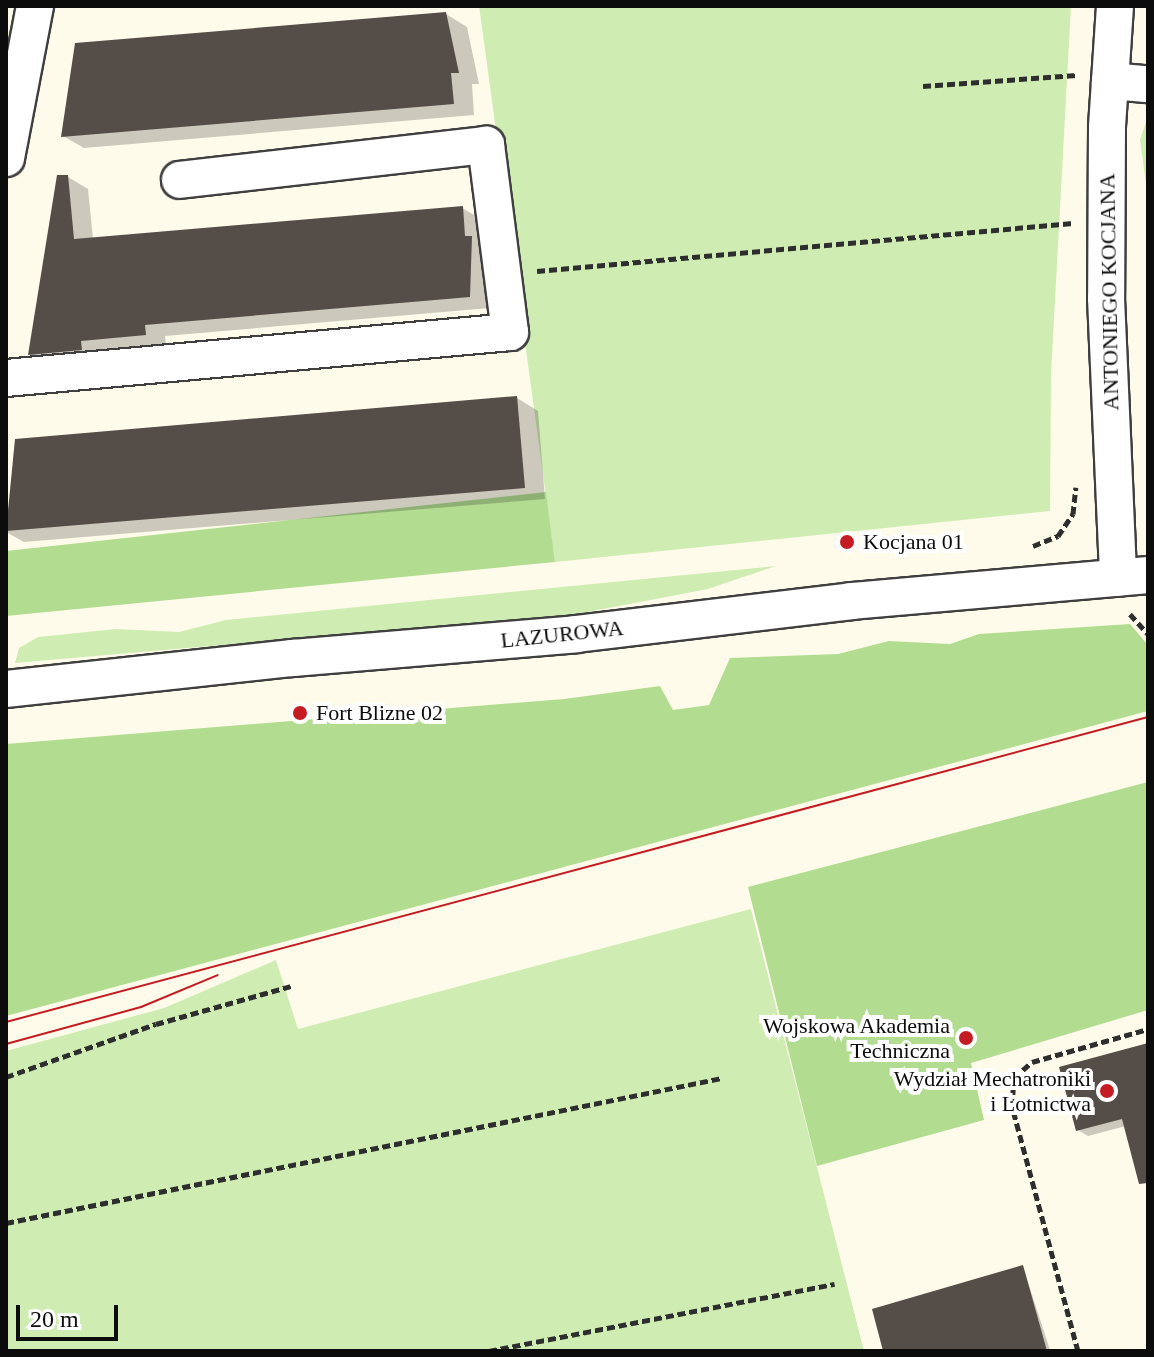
<!DOCTYPE html>
<meta charset="utf-8">
<style>
body{margin:0}
#map{position:relative;width:1154px;height:1357px;overflow:hidden;background:#fffbeb;font-family:Georgia,serif}
div>[style]{position:absolute}
.green>*{inset:0;background:#cfecb2}
.forest>*{inset:0;background:#b2dd91}
.shadow>*{inset:0;background:#0003}
.building>*{inset:0;background:#554d48}
.path>*{height:5px;margin-top:-2.5px;transform-origin:0;background:repeating-linear-gradient(90deg,#2e2e2e 0 8px,transparent 0 12px)}
.roads{filter:drop-shadow(2px 0 #3f3f3f) drop-shadow(-2px 0 #3f3f3f) drop-shadow(0 2px #3f3f3f) drop-shadow(0 -2px #3f3f3f)}
.minor>*{height:36px;margin:-18px;padding:0 18px;transform-origin:18px;border-radius:18px;background:#fff}
.tram>*{height:2px;margin:-1px;padding:0 1px;transform-origin:1px;border-radius:1px;background:#c41c22}
.dots>*{width:22px;height:22px;translate:-50% -50%;box-sizing:border-box;border:4px solid #fff;border-radius:50%}
span{translate:-50% -50%;white-space:nowrap;text-align:center;line-height:1.15;-webkit-text-stroke:8px #fff;paint-order:stroke}
.street-label{font-size:22px;color:#0c0c0c}
.poi-label{font-size:22px;color:#0c0c0c}
.left{translate:0 -50%;text-align:left}
.right{translate:-100% -50%;text-align:right}
.frame{position:absolute;inset:0;border:8px solid #0c0c0c;pointer-events:none}
.scale{position:absolute;left:16px;top:1305px;width:102px;height:36px;box-sizing:border-box;border:4px solid #0c0c0c;border-top:0;padding-left:10px;font-size:24px;line-height:28px;white-space:nowrap;color:#0c0c0c;-webkit-text-stroke:6px #fff;paint-order:stroke}
</style>
<div id="map">
<div class="green">
<div style="clip-path:polygon(479px 6px,1071px 6px,1051px 374px,1050px 511px,555px 562px)"></div>
<div style="clip-path:polygon(1148px 116px,1148px 198px,1140px 140px)"></div>
<div style="clip-path:polygon(776px 566px,708px 589px,577px 614px,15px 663px,19px 648px,38px 637px,116px 629px,179px 632px,226px 620px)"></div>
<div style="clip-path:polygon(751px 909px,864px 1351px,6px 1351px,6px 1051px,164px 1008px,276px 960px,298px 1029px)"></div>
</div>
<div class="forest">
<div style="clip-path:polygon(546px 492px,555px 562px,6px 616px,6px 551px)"></div>
<div style="clip-path:polygon(1130px 624px,1148px 645px,1148px 711px,6px 1016px,6px 744px,564px 699px,660px 686px,673px 710px,709px 705px,730px 658px,838px 654px,889px 641px,950px 644px,979px 634px)"></div>
<div style="clip-path:polygon(1148px 782px,1148px 1010px,971px 1063px,984px 1120px,817px 1166px,748px 887px)"></div>
</div>
<div class="shadow">
<div style="clip-path:polygon(446px 14px,467px 27px,479px 84px,472px 84px,474px 115px,84px 148px,63px 136px)"></div>
<div style="clip-path:polygon(68px 177px,88px 189px,93px 239px,462px 208px,483px 220px,490px 308px,165px 336px,166px 346px,51px 366px,30px 354px)"></div>
<div style="clip-path:polygon(517px 398px,538px 411px,545px 499px,24px 542px,6px 532px,17px 441px)"></div>
<div style="clip-path:polygon(1148px 1045px,1148px 1182px,1126px 1126px,1088px 1136px,1078px 1130px)"></div>
<div style="clip-path:polygon(1023px 1267px,1050px 1350px,885px 1351px)"></div>
</div>
<div class="building">
<div style="clip-path:polygon(446px 12px,459px 73px,451px 73px,454px 104px,61px 137px,75px 43px)"></div>
<div style="clip-path:polygon(57px 175px,68px 175px,74px 239px,463px 206px,465px 236px,472px 236px,470px 297px,145px 325px,146px 335px,81px 341px,82px 350px,28px 355px)"></div>
<div style="clip-path:polygon(517px 396px,525px 488px,6px 531px,15px 439px)"></div>
<div style="clip-path:polygon(1148px 1043px,1148px 1183px,1139px 1184px,1122px 1119px,1076px 1131px,1059px 1067px)"></div>
<div style="clip-path:polygon(1023px 1265px,1047px 1351px,883px 1351px,872px 1309px)"></div>
</div>
<div class="path">
<div style="left:923px;top:86px;width:154px;rotate:-4.1deg"></div>
<div style="left:537px;top:271px;width:538px;rotate:-5.12deg"></div>
<div style="left:1033px;top:546px;width:27px;rotate:-22deg"></div>
<div style="left:1058px;top:536px;width:27px;rotate:-56deg"></div>
<div style="left:1073px;top:514px;width:27px;rotate:-84deg"></div>
<div style="left:1130px;top:614px;width:27px;rotate:48deg"></div>
<div style="left:6px;top:1077px;width:159px;rotate:-19.5deg"></div>
<div style="left:156px;top:1024px;width:140px;rotate:-15.7deg"></div>
<div style="left:6px;top:1223px;width:731px;rotate:-11.45deg"></div>
<div style="left:489px;top:1351px;width:352px;rotate:-11deg"></div>
<div style="left:1078px;top:1351px;width:254px;rotate:-105.1deg"></div>
<div style="left:1012px;top:1106px;width:28px;rotate:-86deg"></div>
<div style="left:1014px;top:1078px;width:24px;rotate:-42deg"></div>
<div style="left:1032px;top:1062px;width:121px;rotate:-15.9deg"></div>
</div>
<div class="roads">
<div class="minor">
<div style="left:1115px;top:6px;width:122px;rotate:93.8deg"></div>
<div style="left:1107px;top:128px;width:170px;rotate:90.3deg"></div>
<div style="left:1106px;top:298px;width:280px;rotate:87.5deg"></div>
<div style="left:1110px;top:81px;width:38px;rotate:5deg"></div>
<div style="left:6px;top:158px;width:155px;rotate:-79.2deg"></div>
<div style="left:6px;top:378px;width:506px;rotate:-5.21deg"></div>
<div style="left:510px;top:332px;width:189px;rotate:-97.3deg"></div>
<div style="left:486px;top:145px;width:308px;rotate:173.5deg"></div>
<div style="left:6px;top:689px;width:289px;rotate:-6.2deg"></div>
<div style="left:293px;top:658px;width:284px;rotate:-4.8deg"></div>
<div style="left:576px;top:634px;width:277px;rotate:-6.8deg"></div>
<div style="left:851px;top:601px;width:298px;rotate:-5deg"></div>
</div>
</div>
<div class="tram">
<div style="left:6px;top:1022px;width:1182px;rotate:-14.95deg"></div>
<div style="left:6px;top:1044px;width:140px;rotate:-15.3deg"></div>
<div style="left:141px;top:1007px;width:83px;rotate:-22.6deg"></div>
</div>
<div class="dots">
<div style="left:847px;top:542px;background:#c41c22"></div>
<div style="left:300px;top:713px;background:#c41c22"></div>
<div style="left:966px;top:1038px;background:#c41c22"></div>
<div style="left:1107px;top:1091px;background:#c41c22"></div>
</div>
<div class="street-label">
<span style="left:1109px;top:292px;rotate:-91deg">ANTONIEGO KOCJANA</span>
<span style="left:562px;top:634px;rotate:-6deg">LAZUROWA</span>
</div>
<div class="poi-label">
<span class="left" style="left:863px;top:542px">Kocjana 01</span>
<span class="left" style="left:316px;top:713px">Fort Blizne 02</span>
<span class="right" style="left:950px;top:1038px">Wojskowa Akademia<br>Techniczna</span>
<span class="right" style="left:1091px;top:1091px">Wydział Mechatroniki<br>i Lotnictwa</span>
</div>
<div class="frame"></div>
<div class="scale">20 m</div>
</div>
